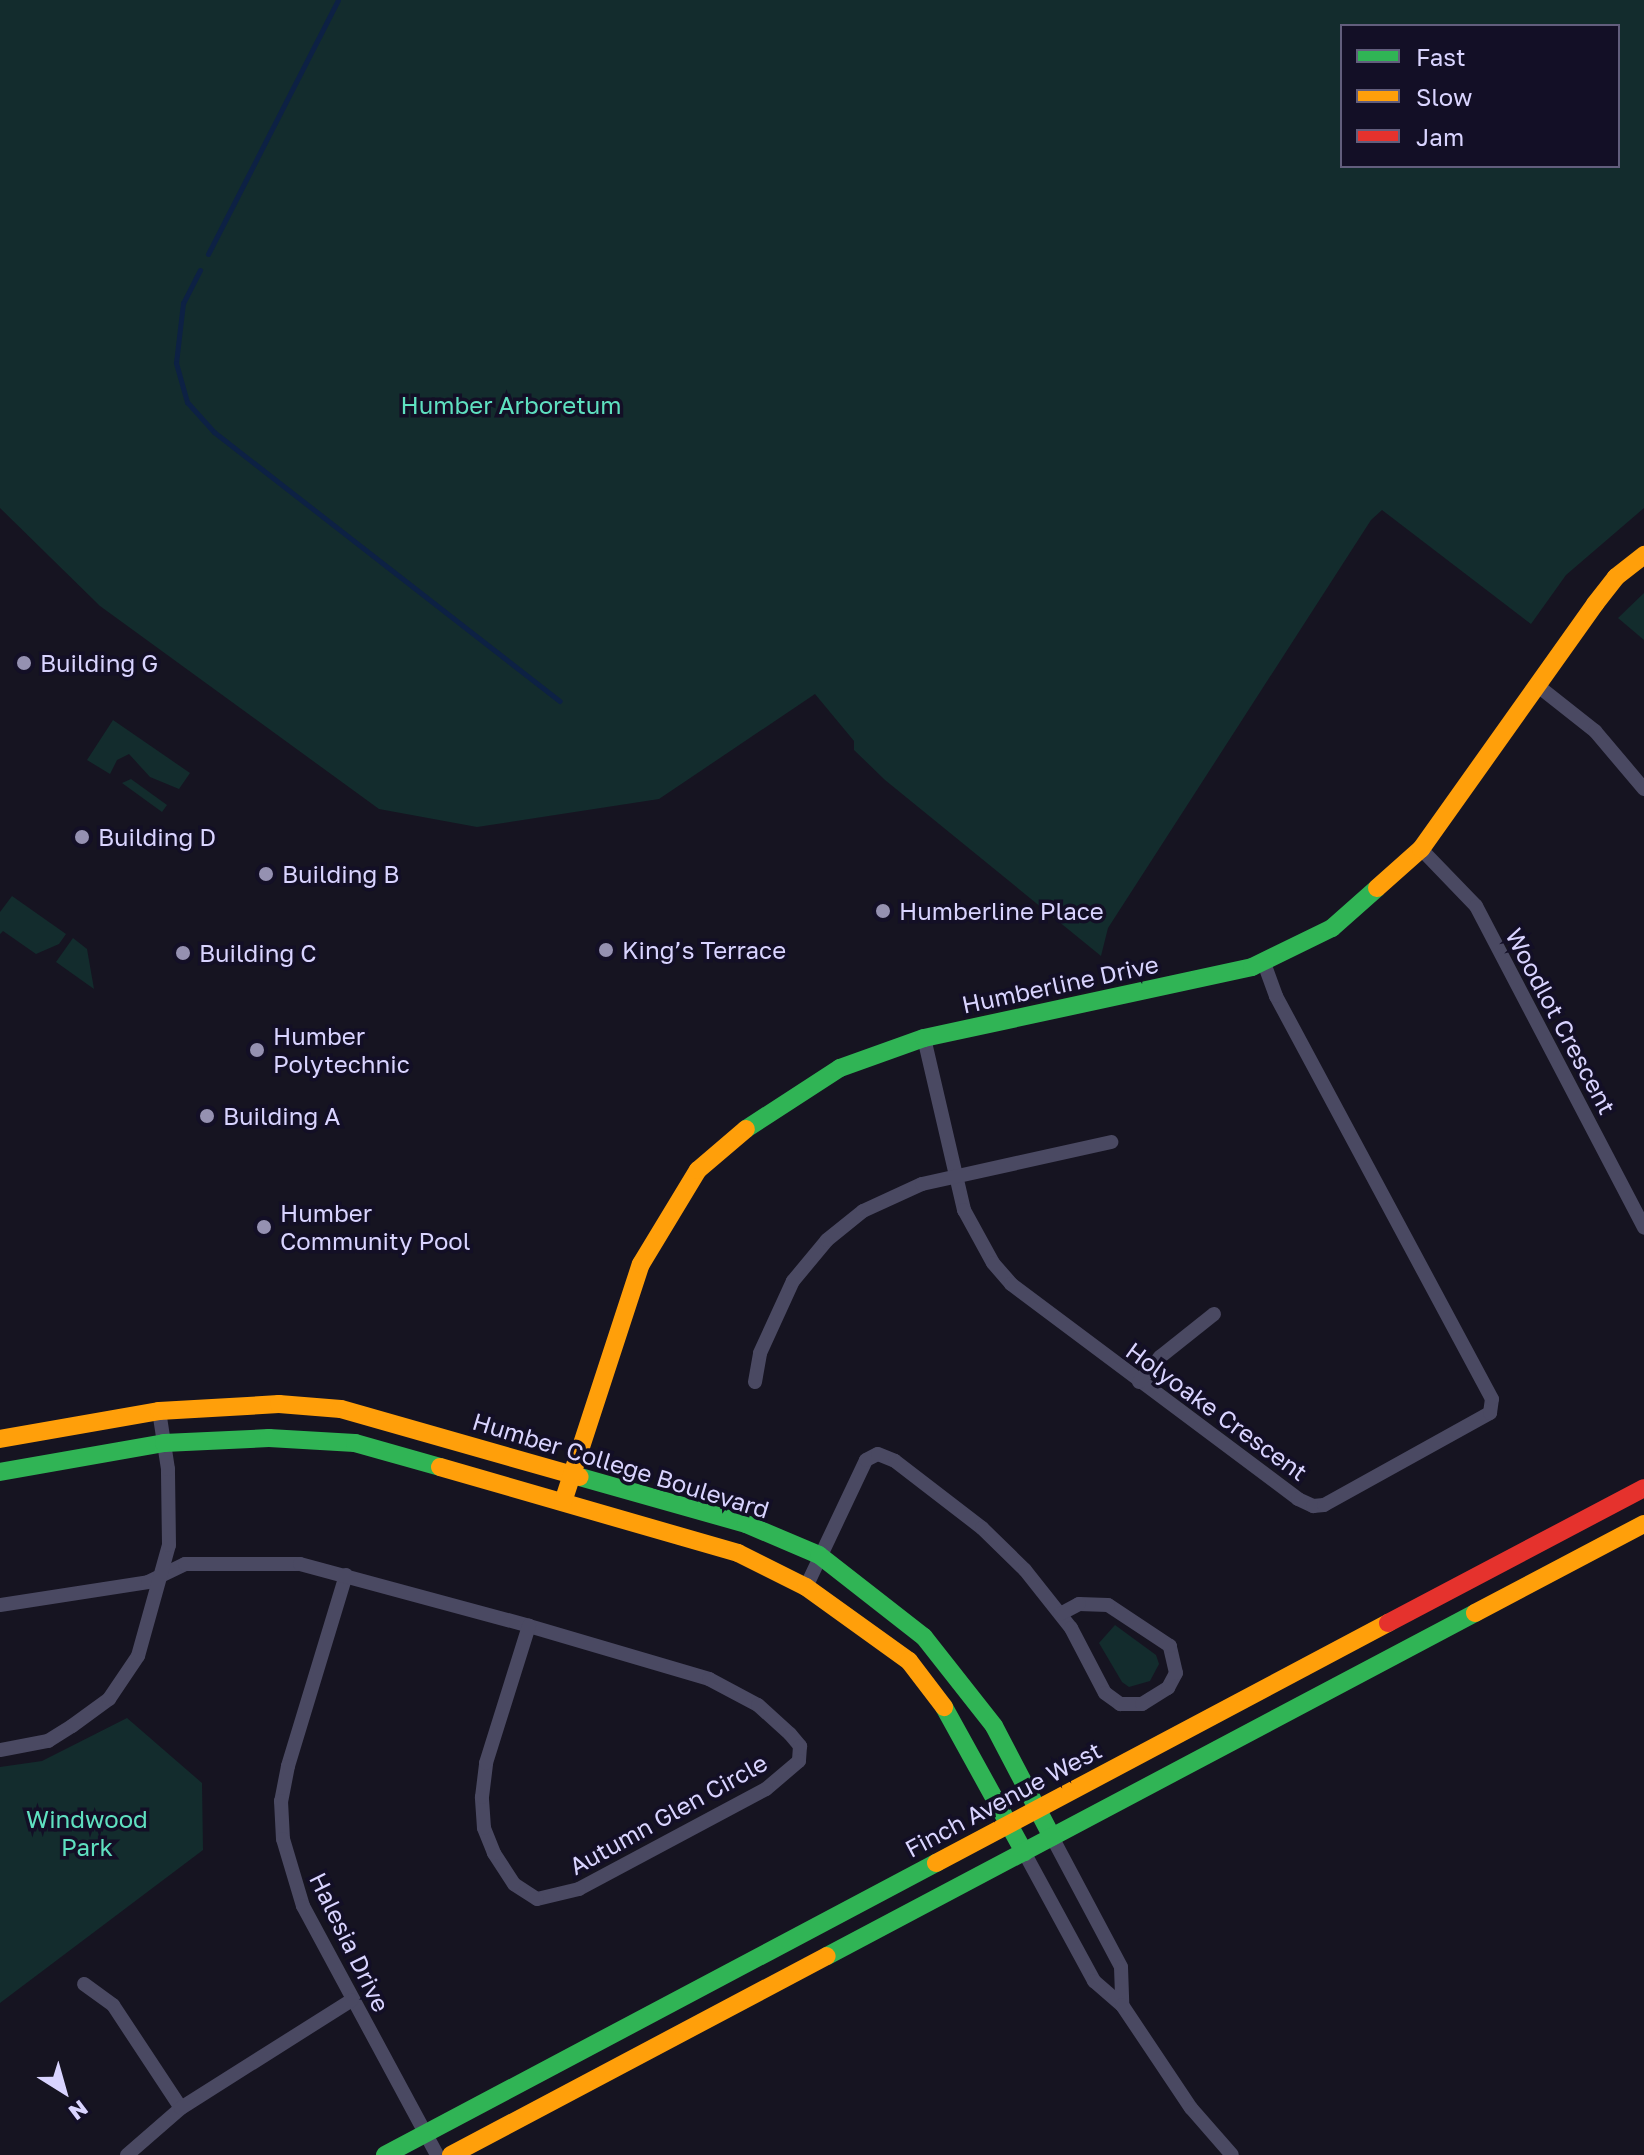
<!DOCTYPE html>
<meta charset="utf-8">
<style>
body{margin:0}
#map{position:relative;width:1644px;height:2155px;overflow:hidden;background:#161421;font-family:"Golos Text",sans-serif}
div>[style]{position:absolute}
.green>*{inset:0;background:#132c2d}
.stream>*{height:5px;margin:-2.5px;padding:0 2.5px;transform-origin:2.5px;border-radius:2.5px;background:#0d2144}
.street>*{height:14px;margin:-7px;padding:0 7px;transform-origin:7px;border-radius:7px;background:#4a4962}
.fast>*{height:18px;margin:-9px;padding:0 9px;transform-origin:9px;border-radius:9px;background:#30b455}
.slow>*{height:18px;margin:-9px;padding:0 9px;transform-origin:9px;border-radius:9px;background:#ff9f0a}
.jam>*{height:18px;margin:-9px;padding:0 9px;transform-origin:9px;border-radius:9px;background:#e5322d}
.dots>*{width:22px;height:22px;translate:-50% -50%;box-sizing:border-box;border:4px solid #130f26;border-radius:50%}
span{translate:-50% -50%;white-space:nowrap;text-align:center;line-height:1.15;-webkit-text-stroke:7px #130f26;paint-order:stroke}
.park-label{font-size:24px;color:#5fe0c0}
.poi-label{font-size:24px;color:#d9d4ff}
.left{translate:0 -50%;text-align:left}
.street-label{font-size:24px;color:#d9d4ff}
.legend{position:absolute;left:1340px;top:24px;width:280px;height:144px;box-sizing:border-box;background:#130f26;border:2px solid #625e7d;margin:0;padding:10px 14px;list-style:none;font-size:24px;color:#d9d4ff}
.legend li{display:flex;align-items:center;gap:16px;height:40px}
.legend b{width:40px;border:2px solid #625e7d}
.north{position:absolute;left:24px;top:2051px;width:80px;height:80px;-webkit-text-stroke:6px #130f26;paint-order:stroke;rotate:143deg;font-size:22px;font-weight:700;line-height:32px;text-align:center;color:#d9d4ff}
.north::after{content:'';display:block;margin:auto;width:28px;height:36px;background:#d9d4ff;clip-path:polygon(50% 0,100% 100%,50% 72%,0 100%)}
</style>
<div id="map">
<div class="green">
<div style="clip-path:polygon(evenodd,0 0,1644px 0,1644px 508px,1566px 575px,1531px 624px,1382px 510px,1371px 520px,1108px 928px,1101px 956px,885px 780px,854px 750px,854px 741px,815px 694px,659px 799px,477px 827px,379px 809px,100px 606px,0 508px,0 0,1618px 26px,1618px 166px,1342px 166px,1342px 26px,1618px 26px)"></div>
<div style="clip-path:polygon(1644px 593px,1644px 640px,1618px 618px)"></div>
<div style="clip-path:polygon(113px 720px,190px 773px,179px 789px,150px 777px,129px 754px,117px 760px,110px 774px,87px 760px)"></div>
<div style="clip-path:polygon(131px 779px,167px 805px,162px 812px,122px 783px)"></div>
<div style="clip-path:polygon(12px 896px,66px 934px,59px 944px,36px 954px,3px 931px,0 934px,0 912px)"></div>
<div style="clip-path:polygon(73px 938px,87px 949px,94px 989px,56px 962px)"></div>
<div style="clip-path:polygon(1115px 1625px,1156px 1655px,1159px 1664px,1150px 1681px,1129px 1687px,1122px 1682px,1099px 1643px)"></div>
<div style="clip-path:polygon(127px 1718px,202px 1783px,203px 1850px,0 2003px,0 1767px,42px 1761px)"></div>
</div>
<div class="stream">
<div style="left:208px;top:254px;width:285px;rotate:-62.9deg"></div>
<div style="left:200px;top:270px;width:37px;rotate:117deg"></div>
<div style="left:183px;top:303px;width:60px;rotate:96.7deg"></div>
<div style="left:176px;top:363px;width:41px;rotate:74.2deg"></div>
<div style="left:187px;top:402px;width:40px;rotate:48deg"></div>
<div style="left:214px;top:432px;width:438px;rotate:37.9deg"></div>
</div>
<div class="street">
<div style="left:1538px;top:686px;width:73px;rotate:38.3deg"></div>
<div style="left:1595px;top:731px;width:76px;rotate:49.8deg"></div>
<div style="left:1421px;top:849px;width:79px;rotate:46deg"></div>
<div style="left:1476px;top:906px;width:363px;rotate:62.4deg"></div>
<div style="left:924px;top:1038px;width:177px;rotate:76.9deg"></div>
<div style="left:964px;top:1210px;width:60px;rotate:61.3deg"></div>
<div style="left:993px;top:1263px;width:28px;rotate:49deg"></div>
<div style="left:1011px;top:1284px;width:359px;rotate:36.8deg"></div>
<div style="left:1298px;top:1499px;width:17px;rotate:25deg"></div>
<div style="left:1313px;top:1506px;width:11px;rotate:-5deg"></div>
<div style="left:1324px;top:1505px;width:190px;rotate:-29deg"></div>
<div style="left:1490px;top:1413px;width:14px;rotate:-82deg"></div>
<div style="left:1492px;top:1399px;width:457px;rotate:-118.2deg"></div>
<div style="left:1276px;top:996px;width:37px;rotate:-110deg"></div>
<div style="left:755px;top:1382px;width:29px;rotate:-80deg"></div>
<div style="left:760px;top:1353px;width:79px;rotate:-65.4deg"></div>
<div style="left:793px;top:1281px;width:53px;rotate:-50.3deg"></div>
<div style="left:827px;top:1240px;width:46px;rotate:-38.9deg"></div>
<div style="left:863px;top:1211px;width:65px;rotate:-24.6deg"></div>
<div style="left:922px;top:1184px;width:194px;rotate:-12.5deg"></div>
<div style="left:1139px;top:1382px;width:33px;rotate:-50deg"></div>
<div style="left:1160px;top:1357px;width:69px;rotate:-38.5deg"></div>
<div style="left:346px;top:1575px;width:200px;rotate:106.9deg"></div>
<div style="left:288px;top:1766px;width:36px;rotate:101deg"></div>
<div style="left:281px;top:1801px;width:38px;rotate:87deg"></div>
<div style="left:283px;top:1839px;width:70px;rotate:73.4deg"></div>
<div style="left:303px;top:1906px;width:283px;rotate:61.7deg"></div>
<div style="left:806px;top:1587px;width:140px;rotate:-64.7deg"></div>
<div style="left:866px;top:1460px;width:13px;rotate:-27deg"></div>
<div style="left:878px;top:1454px;width:18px;rotate:22deg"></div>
<div style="left:895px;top:1461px;width:110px;rotate:37.6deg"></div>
<div style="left:982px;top:1528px;width:60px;rotate:44.3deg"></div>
<div style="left:1025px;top:1570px;width:74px;rotate:51.6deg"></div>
<div style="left:1071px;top:1628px;width:73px;rotate:62.4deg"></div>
<div style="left:1105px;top:1693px;width:19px;rotate:36deg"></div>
<div style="left:1120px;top:1704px;width:22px"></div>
<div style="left:1142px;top:1704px;width:31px;rotate:-32deg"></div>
<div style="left:1168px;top:1688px;width:17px;rotate:-62deg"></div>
<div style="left:1176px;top:1673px;width:28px;rotate:-103deg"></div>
<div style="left:1170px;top:1646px;width:74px;rotate:-146.5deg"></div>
<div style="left:1108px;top:1605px;width:29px;rotate:-178deg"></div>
<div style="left:1079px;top:1604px;width:21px;rotate:152deg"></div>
<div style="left:0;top:1605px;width:150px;rotate:-8.8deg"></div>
<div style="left:148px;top:1582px;width:41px;rotate:-25.9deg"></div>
<div style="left:185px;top:1564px;width:115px"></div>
<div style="left:300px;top:1564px;width:237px;rotate:15.1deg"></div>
<div style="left:529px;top:1626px;width:188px;rotate:16.4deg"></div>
<div style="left:709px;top:1679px;width:55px;rotate:28deg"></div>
<div style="left:758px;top:1705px;width:43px;rotate:42.2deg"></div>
<div style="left:790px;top:1734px;width:16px;rotate:50deg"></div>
<div style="left:800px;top:1746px;width:15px;rotate:94deg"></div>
<div style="left:799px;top:1761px;width:43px;rotate:139.7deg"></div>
<div style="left:766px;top:1789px;width:212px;rotate:151.9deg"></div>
<div style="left:579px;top:1889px;width:43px;rotate:166.6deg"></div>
<div style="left:537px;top:1899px;width:27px;rotate:-147deg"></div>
<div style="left:514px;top:1884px;width:37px;rotate:-123deg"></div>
<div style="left:494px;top:1853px;width:27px;rotate:-112deg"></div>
<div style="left:484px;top:1828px;width:31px;rotate:-94deg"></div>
<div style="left:482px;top:1797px;width:34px;rotate:-83deg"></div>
<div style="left:486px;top:1763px;width:144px;rotate:-72.6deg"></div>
<div style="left:0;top:1750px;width:49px;rotate:-10.6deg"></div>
<div style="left:48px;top:1741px;width:28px;rotate:-32deg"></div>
<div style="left:72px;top:1726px;width:46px;rotate:-36.1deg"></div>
<div style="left:109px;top:1699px;width:52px;rotate:-56deg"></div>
<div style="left:138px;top:1656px;width:115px;rotate:-74.4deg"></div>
<div style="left:169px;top:1545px;width:76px;rotate:-90.8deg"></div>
<div style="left:168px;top:1469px;width:59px;rotate:-98.8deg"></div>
<div style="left:1052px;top:1837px;width:147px;rotate:62deg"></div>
<div style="left:1121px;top:1967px;width:38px;rotate:88deg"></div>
<div style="left:1024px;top:1852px;width:147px;rotate:61.5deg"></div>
<div style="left:1094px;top:1981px;width:37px;rotate:41deg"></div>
<div style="left:1122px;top:2005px;width:124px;rotate:56.2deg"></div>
<div style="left:1191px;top:2108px;width:62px;rotate:48.9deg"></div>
<div style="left:84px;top:1984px;width:36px;rotate:36deg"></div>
<div style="left:113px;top:2005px;width:123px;rotate:56.6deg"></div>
<div style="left:127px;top:2155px;width:72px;rotate:-41deg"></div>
<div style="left:181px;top:2108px;width:202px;rotate:-32.3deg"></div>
</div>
<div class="fast">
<div style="left:746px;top:1129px;width:112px;rotate:-33deg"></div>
<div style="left:840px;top:1068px;width:89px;rotate:-19.7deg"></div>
<div style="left:924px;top:1038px;width:336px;rotate:-12.2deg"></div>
<div style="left:1252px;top:967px;width:89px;rotate:-26deg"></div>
<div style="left:1332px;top:928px;width:60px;rotate:-41.6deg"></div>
<div style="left:0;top:1472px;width:167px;rotate:-10deg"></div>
<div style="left:164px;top:1443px;width:105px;rotate:-2.7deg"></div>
<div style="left:269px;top:1438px;width:86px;rotate:3.3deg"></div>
<div style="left:355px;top:1443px;width:88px;rotate:15.8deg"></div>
<div style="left:580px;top:1477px;width:173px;rotate:15.8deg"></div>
<div style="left:746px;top:1524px;width:79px;rotate:23deg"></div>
<div style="left:819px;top:1555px;width:133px;rotate:38deg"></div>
<div style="left:924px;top:1637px;width:113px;rotate:51.8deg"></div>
<div style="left:994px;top:1726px;width:125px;rotate:62.4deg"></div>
<div style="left:944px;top:1707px;width:166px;rotate:61.1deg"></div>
<div style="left:827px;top:1956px;width:733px;rotate:-27.89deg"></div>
<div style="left:385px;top:2155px;width:624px;rotate:-27.92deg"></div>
</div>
<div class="slow">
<div style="left:1377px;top:888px;width:59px;rotate:-41.6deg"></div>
<div style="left:1421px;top:849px;width:301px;rotate:-54.6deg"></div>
<div style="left:1595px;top:604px;width:34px;rotate:-52deg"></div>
<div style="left:1616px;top:577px;width:36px;rotate:-38deg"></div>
<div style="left:0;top:1439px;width:161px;rotate:-10deg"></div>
<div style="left:159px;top:1411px;width:120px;rotate:-3.3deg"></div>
<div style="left:279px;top:1404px;width:62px;rotate:4.6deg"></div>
<div style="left:341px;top:1409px;width:248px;rotate:15.9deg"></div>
<div style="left:440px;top:1467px;width:310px;rotate:16.1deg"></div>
<div style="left:738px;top:1553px;width:76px;rotate:26.6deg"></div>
<div style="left:806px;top:1587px;width:127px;rotate:35.7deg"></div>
<div style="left:909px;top:1661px;width:58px;rotate:52.7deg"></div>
<div style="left:563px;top:1502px;width:250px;rotate:-71.9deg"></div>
<div style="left:641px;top:1264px;width:110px;rotate:-58.8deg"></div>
<div style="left:698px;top:1170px;width:63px;rotate:-40.5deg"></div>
<div style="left:1475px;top:1613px;width:191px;rotate:-27.8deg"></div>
<div style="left:936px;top:1863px;width:512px;rotate:-27.97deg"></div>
<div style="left:451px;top:2155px;width:425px;rotate:-27.9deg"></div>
</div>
<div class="jam">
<div style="left:1388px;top:1623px;width:289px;rotate:-27.8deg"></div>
</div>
<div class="dots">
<div style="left:24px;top:663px;background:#9591b1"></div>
<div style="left:82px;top:837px;background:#9591b1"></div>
<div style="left:266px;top:874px;background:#9591b1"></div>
<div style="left:883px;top:911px;background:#9591b1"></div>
<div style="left:606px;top:950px;background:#9591b1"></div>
<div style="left:183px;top:953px;background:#9591b1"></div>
<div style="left:257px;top:1050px;background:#9591b1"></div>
<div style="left:207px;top:1116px;background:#9591b1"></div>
<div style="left:264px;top:1227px;background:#9591b1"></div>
</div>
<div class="park-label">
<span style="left:511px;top:405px">Humber Arboretum</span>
<span style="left:87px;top:1833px">Windwood<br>Park</span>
</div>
<div class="poi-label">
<span class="left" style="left:40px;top:663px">Building G</span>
<span class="left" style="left:98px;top:837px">Building D</span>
<span class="left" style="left:282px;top:874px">Building B</span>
<span class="left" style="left:899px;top:911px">Humberline Place</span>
<span class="left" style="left:622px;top:950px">King’s Terrace</span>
<span class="left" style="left:199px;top:953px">Building C</span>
<span class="left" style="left:273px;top:1050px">Humber<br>Polytechnic</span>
<span class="left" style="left:223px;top:1116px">Building A</span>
<span class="left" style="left:280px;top:1227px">Humber<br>Community Pool</span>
</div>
<div class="street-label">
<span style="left:1060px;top:984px;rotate:-12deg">Humberline Drive</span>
<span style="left:1561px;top:1021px;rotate:62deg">Woodlot Crescent</span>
<span style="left:1217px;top:1411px;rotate:36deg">Holyoake Crescent</span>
<span style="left:621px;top:1465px;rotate:17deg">Humber College Boulevard</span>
<span style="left:1003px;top:1799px;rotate:-28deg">Finch Avenue West</span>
<span style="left:668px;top:1814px;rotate:-29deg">Autumn Glen Circle</span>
<span style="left:350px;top:1942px;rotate:64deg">Halesia Drive</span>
</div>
<ul class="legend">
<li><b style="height:10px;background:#30b455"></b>Fast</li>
<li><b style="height:10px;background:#ff9f0a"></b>Slow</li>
<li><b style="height:10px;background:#e5322d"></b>Jam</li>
</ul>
<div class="north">N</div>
</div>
